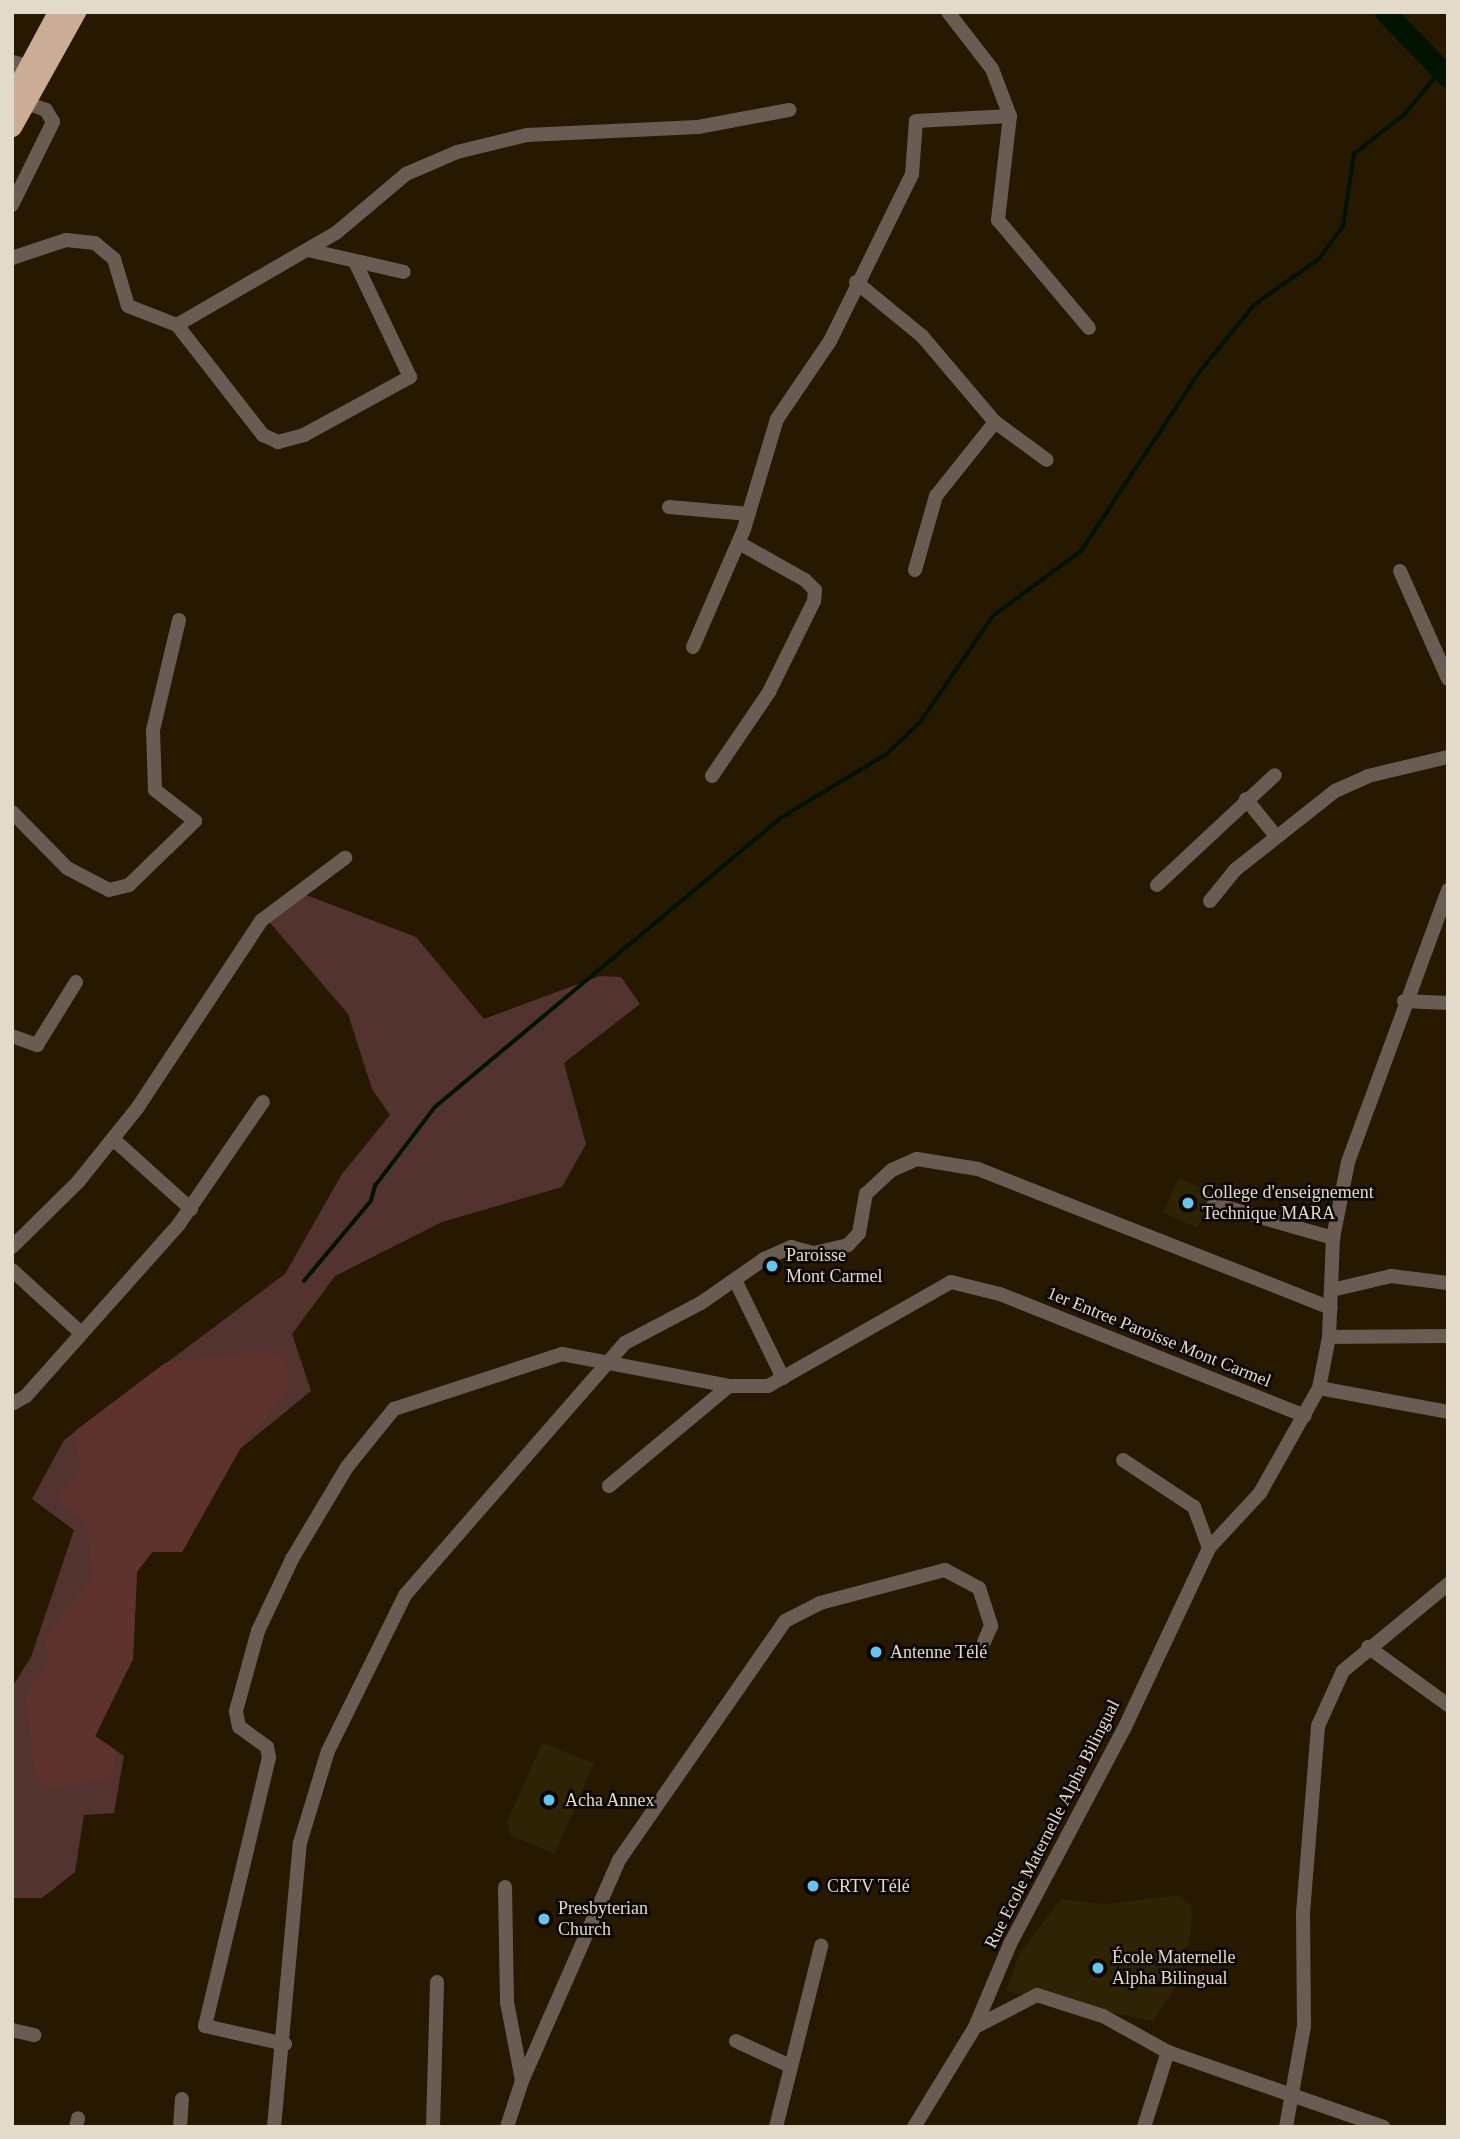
<!DOCTYPE html>
<meta charset="utf-8">
<style>
body{margin:0}
#map{position:relative;width:1460px;height:2139px;overflow:hidden;background:#261900;font-family:"Times New Roman",serif}
div>[style]{position:absolute}
.built>*{inset:0;background:#2f2306}
.green>*{inset:0;background:#52332f}
.forest>*{inset:0;background:#5e332d}
.stream>*{height:3.5px;margin:-1.75px;padding:0 1.75px;transform-origin:1.75px;border-radius:1.75px;background:#001200}
.river>*{height:21px;margin:-10.5px;padding:0 10.5px;transform-origin:10.5px;border-radius:10.5px;background:#001200}
.minor>*{height:14px;margin:-7px;padding:0 7px;transform-origin:7px;border-radius:7px;background:#6a5c53}
.tertiary>*{height:18px;margin:-9px;padding:0 9px;transform-origin:9px;border-radius:9px;background:#6a5c53}
.trunk>*{height:19px;margin:-9.5px;padding:0 9.5px;transform-origin:9.5px;border-radius:9.5px;background:#caac97}
.dots>*{width:19px;height:19px;translate:-50% -50%;box-sizing:border-box;border:4px solid #0a0500;border-radius:50%}
span{translate:-50% -50%;white-space:nowrap;text-align:center;line-height:1.15;-webkit-text-stroke:5px #0a0500;paint-order:stroke}
.poi-label{font-size:18px;color:#e3dac9}
.left{translate:0 -50%;text-align:left}
.street-label{font-size:18px;color:#e3dac9}
.frame{position:absolute;inset:0;border:14px solid #e3dac9;pointer-events:none}
</style>
<div id="map">
<div class="built">
<div style="clip-path:polygon(1179px 1178px,1213px 1193px,1197px 1228px,1163px 1213px)"></div>
<div style="clip-path:polygon(542px 1743px,594px 1763px,555px 1854px,510px 1835px,507px 1822px)"></div>
<div style="clip-path:polygon(1178px 1895px,1192px 1906px,1191px 1932px,1178px 1983px,1153px 2021px,1006px 1991px,1020px 1953px,1061px 1899px,1105px 1904px)"></div>
</div>
<div class="green">
<div style="clip-path:polygon(301px 893px,416px 937px,484px 1019px,600px 976px,621px 977px,640px 1004px,564px 1063px,586px 1144px,562px 1187px,442px 1222px,335px 1276px,292px 1334px,311px 1391px,240px 1449px,182px 1552px,152px 1552px,137px 1571px,133px 1659px,95px 1736px,124px 1756px,114px 1813px,84px 1815px,75px 1872px,42px 1898px,12px 1898px,12px 1687px,31px 1657px,74px 1530px,32px 1499px,64px 1440px,285px 1274px,342px 1174px,390px 1115px,372px 1089px,348px 1014px,266px 918px)"></div>
</div>
<div class="forest">
<div style="clip-path:polygon(271px 1350px,286px 1362px,289px 1389px,240px 1449px,182px 1552px,152px 1552px,137px 1572px,133px 1659px,95px 1736px,114px 1749px,116px 1766px,104px 1781px,50px 1788px,35px 1776px,25px 1695px,48px 1664px,45px 1637px,93px 1577px,86px 1523px,56px 1499px,80px 1469px,75px 1431px,165px 1363px)"></div>
</div>
<div class="stream">
<div style="left:304px;top:1281px;width:104px;rotate:-50.1deg"></div>
<div style="left:371px;top:1201px;width:16px;rotate:-75deg"></div>
<div style="left:375px;top:1186px;width:99px;rotate:-52.8deg"></div>
<div style="left:435px;top:1107px;width:452px;rotate:-39.9deg"></div>
<div style="left:782px;top:817px;width:124px;rotate:-31.1deg"></div>
<div style="left:888px;top:753px;width:46px;rotate:-44.1deg"></div>
<div style="left:921px;top:721px;width:127px;rotate:-55.6deg"></div>
<div style="left:993px;top:616px;width:109px;rotate:-36.5deg"></div>
<div style="left:1081px;top:551px;width:217px;rotate:-56.5deg"></div>
<div style="left:1201px;top:370px;width:84px;rotate:-50.8deg"></div>
<div style="left:1254px;top:305px;width:80px;rotate:-35.3deg"></div>
<div style="left:1319px;top:259px;width:41px;rotate:-54deg"></div>
<div style="left:1343px;top:226px;width:73px;rotate:-81.3deg"></div>
<div style="left:1354px;top:154px;width:65px;rotate:-38.1deg"></div>
<div style="left:1405px;top:114px;width:57px;rotate:-50.7deg"></div>
</div>
<div class="river">
<div style="left:1385px;top:12px;width:91px;rotate:45.9deg"></div>
</div>
<div class="minor">
<div style="left:948px;top:12px;width:72px;rotate:52.3deg"></div>
<div style="left:992px;top:69px;width:50px;rotate:69deg"></div>
<div style="left:1010px;top:116px;width:105px;rotate:96.6deg"></div>
<div style="left:998px;top:220px;width:141px;rotate:49.9deg"></div>
<div style="left:12px;top:205px;width:93px;rotate:-63.7deg"></div>
<div style="left:53px;top:122px;width:14px;rotate:-120deg"></div>
<div style="left:46px;top:110px;width:23px;rotate:-160deg"></div>
<div style="left:308px;top:250px;width:98px;rotate:12.9deg"></div>
<div style="left:12px;top:258px;width:57px;rotate:-18.4deg"></div>
<div style="left:66px;top:240px;width:29px;rotate:6deg"></div>
<div style="left:95px;top:243px;width:25px;rotate:40deg"></div>
<div style="left:114px;top:259px;width:49px;rotate:73.4deg"></div>
<div style="left:128px;top:306px;width:53px;rotate:21.2deg"></div>
<div style="left:177px;top:325px;width:184px;rotate:-30.1deg"></div>
<div style="left:336px;top:233px;width:92px;rotate:-40.1deg"></div>
<div style="left:406px;top:174px;width:56px;rotate:-23.3deg"></div>
<div style="left:457px;top:152px;width:72px;rotate:-13.7deg"></div>
<div style="left:527px;top:135px;width:171px;rotate:-2.7deg"></div>
<div style="left:698px;top:127px;width:93px;rotate:-10.6deg"></div>
<div style="left:856px;top:282px;width:85px;rotate:39.3deg"></div>
<div style="left:922px;top:336px;width:113px;rotate:49.7deg"></div>
<div style="left:995px;top:422px;width:64px;rotate:36.2deg"></div>
<div style="left:177px;top:325px;width:140px;rotate:52deg"></div>
<div style="left:263px;top:435px;width:17px;rotate:25deg"></div>
<div style="left:278px;top:442px;width:27px;rotate:-15deg"></div>
<div style="left:304px;top:435px;width:121px;rotate:-28.7deg"></div>
<div style="left:410px;top:377px;width:125px;rotate:-115.5deg"></div>
<div style="left:669px;top:507px;width:80px;rotate:5deg"></div>
<div style="left:915px;top:570px;width:77px;rotate:-74.2deg"></div>
<div style="left:936px;top:496px;width:95px;rotate:-51.4deg"></div>
<div style="left:1400px;top:571px;width:118px;rotate:66deg"></div>
<div style="left:693px;top:647px;width:129px;rotate:-66.6deg"></div>
<div style="left:744px;top:529px;width:115px;rotate:-73.3deg"></div>
<div style="left:777px;top:419px;width:94px;rotate:-55.8deg"></div>
<div style="left:830px;top:341px;width:186px;rotate:-63.8deg"></div>
<div style="left:912px;top:174px;width:53px;rotate:-85.7deg"></div>
<div style="left:916px;top:121px;width:94px;rotate:-3deg"></div>
<div style="left:712px;top:776px;width:102px;rotate:-55.8deg"></div>
<div style="left:769px;top:692px;width:102px;rotate:-63.7deg"></div>
<div style="left:814px;top:601px;width:11px;rotate:-85deg"></div>
<div style="left:815px;top:590px;width:14px;rotate:-135deg"></div>
<div style="left:805px;top:580px;width:76px;rotate:-150.7deg"></div>
<div style="left:1246px;top:799px;width:48px;rotate:51deg"></div>
<div style="left:12px;top:812px;width:78px;rotate:45.5deg"></div>
<div style="left:67px;top:868px;width:47px;rotate:27.6deg"></div>
<div style="left:109px;top:890px;width:21px;rotate:-14deg"></div>
<div style="left:129px;top:885px;width:92px;rotate:-44.1deg"></div>
<div style="left:195px;top:821px;width:51px;rotate:-142.2deg"></div>
<div style="left:155px;top:790px;width:60px;rotate:-91.9deg"></div>
<div style="left:153px;top:730px;width:113px;rotate:-76.7deg"></div>
<div style="left:1157px;top:885px;width:161px;rotate:-43deg"></div>
<div style="left:1210px;top:901px;width:40px;rotate:-51deg"></div>
<div style="left:1235px;top:870px;width:127px;rotate:-38.3deg"></div>
<div style="left:1335px;top:791px;width:36px;rotate:-24deg"></div>
<div style="left:1368px;top:776px;width:82px;rotate:-13.4deg"></div>
<div style="left:1404px;top:1001px;width:44px;rotate:2.6deg"></div>
<div style="left:12px;top:1036px;width:27px;rotate:20deg"></div>
<div style="left:37px;top:1045px;width:74px;rotate:-58.2deg"></div>
<div style="left:113px;top:1139px;width:105px;rotate:41.9deg"></div>
<div style="left:1214px;top:1204px;width:124px;rotate:15.9deg"></div>
<div style="left:12px;top:1247px;width:93px;rotate:-44.6deg"></div>
<div style="left:78px;top:1182px;width:96px;rotate:-51.3deg"></div>
<div style="left:138px;top:1107px;width:224px;rotate:-56.5deg"></div>
<div style="left:262px;top:920px;width:104px;rotate:-36.8deg"></div>
<div style="left:12px;top:1270px;width:92px;rotate:42.4deg"></div>
<div style="left:735px;top:1280px;width:109px;rotate:63.9deg"></div>
<div style="left:1332px;top:1290px;width:61px;rotate:-13.3deg"></div>
<div style="left:1391px;top:1276px;width:57px;rotate:7deg"></div>
<div style="left:1329px;top:1337px;width:119px;rotate:-0.5deg"></div>
<div style="left:1319px;top:1388px;width:131px;rotate:10.5deg"></div>
<div style="left:12px;top:1404px;width:16px;rotate:-30deg"></div>
<div style="left:26px;top:1396px;width:230px;rotate:-48.3deg"></div>
<div style="left:179px;top:1224px;width:148px;rotate:-55.5deg"></div>
<div style="left:609px;top:1486px;width:156px;rotate:-39.8deg"></div>
<div style="left:1209px;top:1548px;width:75px;rotate:-47.2deg"></div>
<div style="left:1260px;top:1493px;width:120px;rotate:-60.7deg"></div>
<div style="left:1319px;top:1388px;width:52px;rotate:-78.9deg"></div>
<div style="left:1329px;top:1337px;width:99px;rotate:-87.7deg"></div>
<div style="left:1333px;top:1238px;width:77px;rotate:-78.8deg"></div>
<div style="left:1348px;top:1162px;width:290px;rotate:-69.8deg"></div>
<div style="left:1368px;top:1647px;width:99px;rotate:35.9deg"></div>
<div style="left:505px;top:1887px;width:115px;rotate:89deg"></div>
<div style="left:507px;top:2002px;width:80px;rotate:79.2deg"></div>
<div style="left:522px;top:2081px;width:48px;rotate:108.1deg"></div>
<div style="left:975px;top:2027px;width:90px;rotate:-67.1deg"></div>
<div style="left:1010px;top:1944px;width:243px;rotate:-62.1deg"></div>
<div style="left:1124px;top:1729px;width:200px;rotate:-64.8deg"></div>
<div style="left:1209px;top:1548px;width:44px;rotate:-110.1deg"></div>
<div style="left:1194px;top:1507px;width:85px;rotate:-146.5deg"></div>
<div style="left:12px;top:2030px;width:23px;rotate:13deg"></div>
<div style="left:736px;top:2041px;width:60px;rotate:24.8deg"></div>
<div style="left:285px;top:2044px;width:82px;rotate:-167.3deg"></div>
<div style="left:205px;top:2026px;width:276px;rotate:-76.6deg"></div>
<div style="left:269px;top:1758px;width:11px;rotate:-100deg"></div>
<div style="left:267px;top:1747px;width:34px;rotate:-144deg"></div>
<div style="left:239px;top:1727px;width:16px;rotate:-101deg"></div>
<div style="left:236px;top:1711px;width:83px;rotate:-74.6deg"></div>
<div style="left:258px;top:1631px;width:80px;rotate:-64.7deg"></div>
<div style="left:292px;top:1559px;width:107px;rotate:-59.1deg"></div>
<div style="left:347px;top:1467px;width:75px;rotate:-51deg"></div>
<div style="left:394px;top:1409px;width:177px;rotate:-18.1deg"></div>
<div style="left:562px;top:1354px;width:170px;rotate:10.8deg"></div>
<div style="left:729px;top:1386px;width:39px"></div>
<div style="left:768px;top:1386px;width:210px;rotate:-29.6deg"></div>
<div style="left:951px;top:1282px;width:50px;rotate:13.8deg"></div>
<div style="left:1000px;top:1294px;width:328px;rotate:21.8deg"></div>
<div style="left:522px;top:2081px;width:241px;rotate:-66.3deg"></div>
<div style="left:619px;top:1860px;width:291px;rotate:-55.2deg"></div>
<div style="left:785px;top:1621px;width:39px;rotate:-27deg"></div>
<div style="left:820px;top:1603px;width:129px;rotate:-14.8deg"></div>
<div style="left:945px;top:1570px;width:38px;rotate:28deg"></div>
<div style="left:979px;top:1588px;width:40px;rotate:72deg"></div>
<div style="left:991px;top:1626px;width:17px;rotate:114deg"></div>
<div style="left:76px;top:2127px;width:9px;rotate:-77deg"></div>
<div style="left:180px;top:2127px;width:28px;rotate:-86deg"></div>
<div style="left:274px;top:2127px;width:285px;rotate:-84.8deg"></div>
<div style="left:300px;top:1843px;width:96px;rotate:-73.1deg"></div>
<div style="left:328px;top:1751px;width:174px;rotate:-63.7deg"></div>
<div style="left:405px;top:1595px;width:335px;rotate:-48.9deg"></div>
<div style="left:625px;top:1343px;width:86px;rotate:-27.8deg"></div>
<div style="left:701px;top:1303px;width:77px;rotate:-34.9deg"></div>
<div style="left:764px;top:1259px;width:30px;rotate:-24deg"></div>
<div style="left:791px;top:1247px;width:24px;rotate:15deg"></div>
<div style="left:814px;top:1253px;width:35px;rotate:-13deg"></div>
<div style="left:848px;top:1245px;width:16px;rotate:-47deg"></div>
<div style="left:859px;top:1233px;width:40px;rotate:-80deg"></div>
<div style="left:866px;top:1194px;width:35px;rotate:-43deg"></div>
<div style="left:892px;top:1170px;width:27px;rotate:-24deg"></div>
<div style="left:917px;top:1159px;width:62px;rotate:9.3deg"></div>
<div style="left:978px;top:1169px;width:379px;rotate:21.5deg"></div>
<div style="left:433px;top:2127px;width:145px;rotate:-88.4deg"></div>
<div style="left:776px;top:2127px;width:187px;rotate:-76deg"></div>
<div style="left:914px;top:2127px;width:117px;rotate:-58.6deg"></div>
<div style="left:975px;top:2027px;width:70px;rotate:-27.3deg"></div>
<div style="left:1037px;top:1995px;width:69px;rotate:17.7deg"></div>
<div style="left:1103px;top:2016px;width:74px;rotate:29deg"></div>
<div style="left:1168px;top:2052px;width:228px;rotate:19.2deg"></div>
<div style="left:1144px;top:2127px;width:79px;rotate:-72.3deg"></div>
<div style="left:1286px;top:2127px;width:103px;rotate:-79.9deg"></div>
<div style="left:1304px;top:2026px;width:113px;rotate:-90.5deg"></div>
<div style="left:1303px;top:1913px;width:188px;rotate:-85.4deg"></div>
<div style="left:1318px;top:1726px;width:60px;rotate:-65.6deg"></div>
<div style="left:1343px;top:1671px;width:136px;rotate:-39.6deg"></div>
</div>
<div class="tertiary">
<div style="left:12px;top:64px;width:30px;rotate:15deg"></div>
</div>
<div class="trunk">
<div style="left:12px;top:96px;width:95px;rotate:-61.8deg"></div>
<div style="left:12px;top:127px;width:132px;rotate:-60.9deg"></div>
</div>
<div class="dots">
<div style="left:1188px;top:1203px;background:#66c4ef"></div>
<div style="left:772px;top:1266px;background:#66c4ef"></div>
<div style="left:876px;top:1652px;background:#66c4ef"></div>
<div style="left:549px;top:1800px;background:#66c4ef"></div>
<div style="left:813px;top:1886px;background:#66c4ef"></div>
<div style="left:544px;top:1919px;background:#66c4ef"></div>
<div style="left:1098px;top:1968px;background:#66c4ef"></div>
</div>
<div class="poi-label">
<span class="left" style="left:1202px;top:1203px">College d'enseignement<br>Technique MARA</span>
<span class="left" style="left:786px;top:1266px">Paroisse<br>Mont Carmel</span>
<span class="left" style="left:890px;top:1652px">Antenne Télé</span>
<span class="left" style="left:565px;top:1800px">Acha Annex</span>
<span class="left" style="left:827px;top:1886px">CRTV Télé</span>
<span class="left" style="left:558px;top:1919px">Presbyterian<br>Church</span>
<span class="left" style="left:1112px;top:1968px">École Maternelle<br>Alpha Bilingual</span>
</div>
<div class="street-label">
<span style="left:1159px;top:1337px;rotate:22deg">1er Entree Paroisse Mont Carmel</span>
<span style="left:1052px;top:1824px;rotate:-63deg">Rue Ecole Maternelle Alpha Bilingual</span>
</div>
<div class="frame"></div>
</div>
